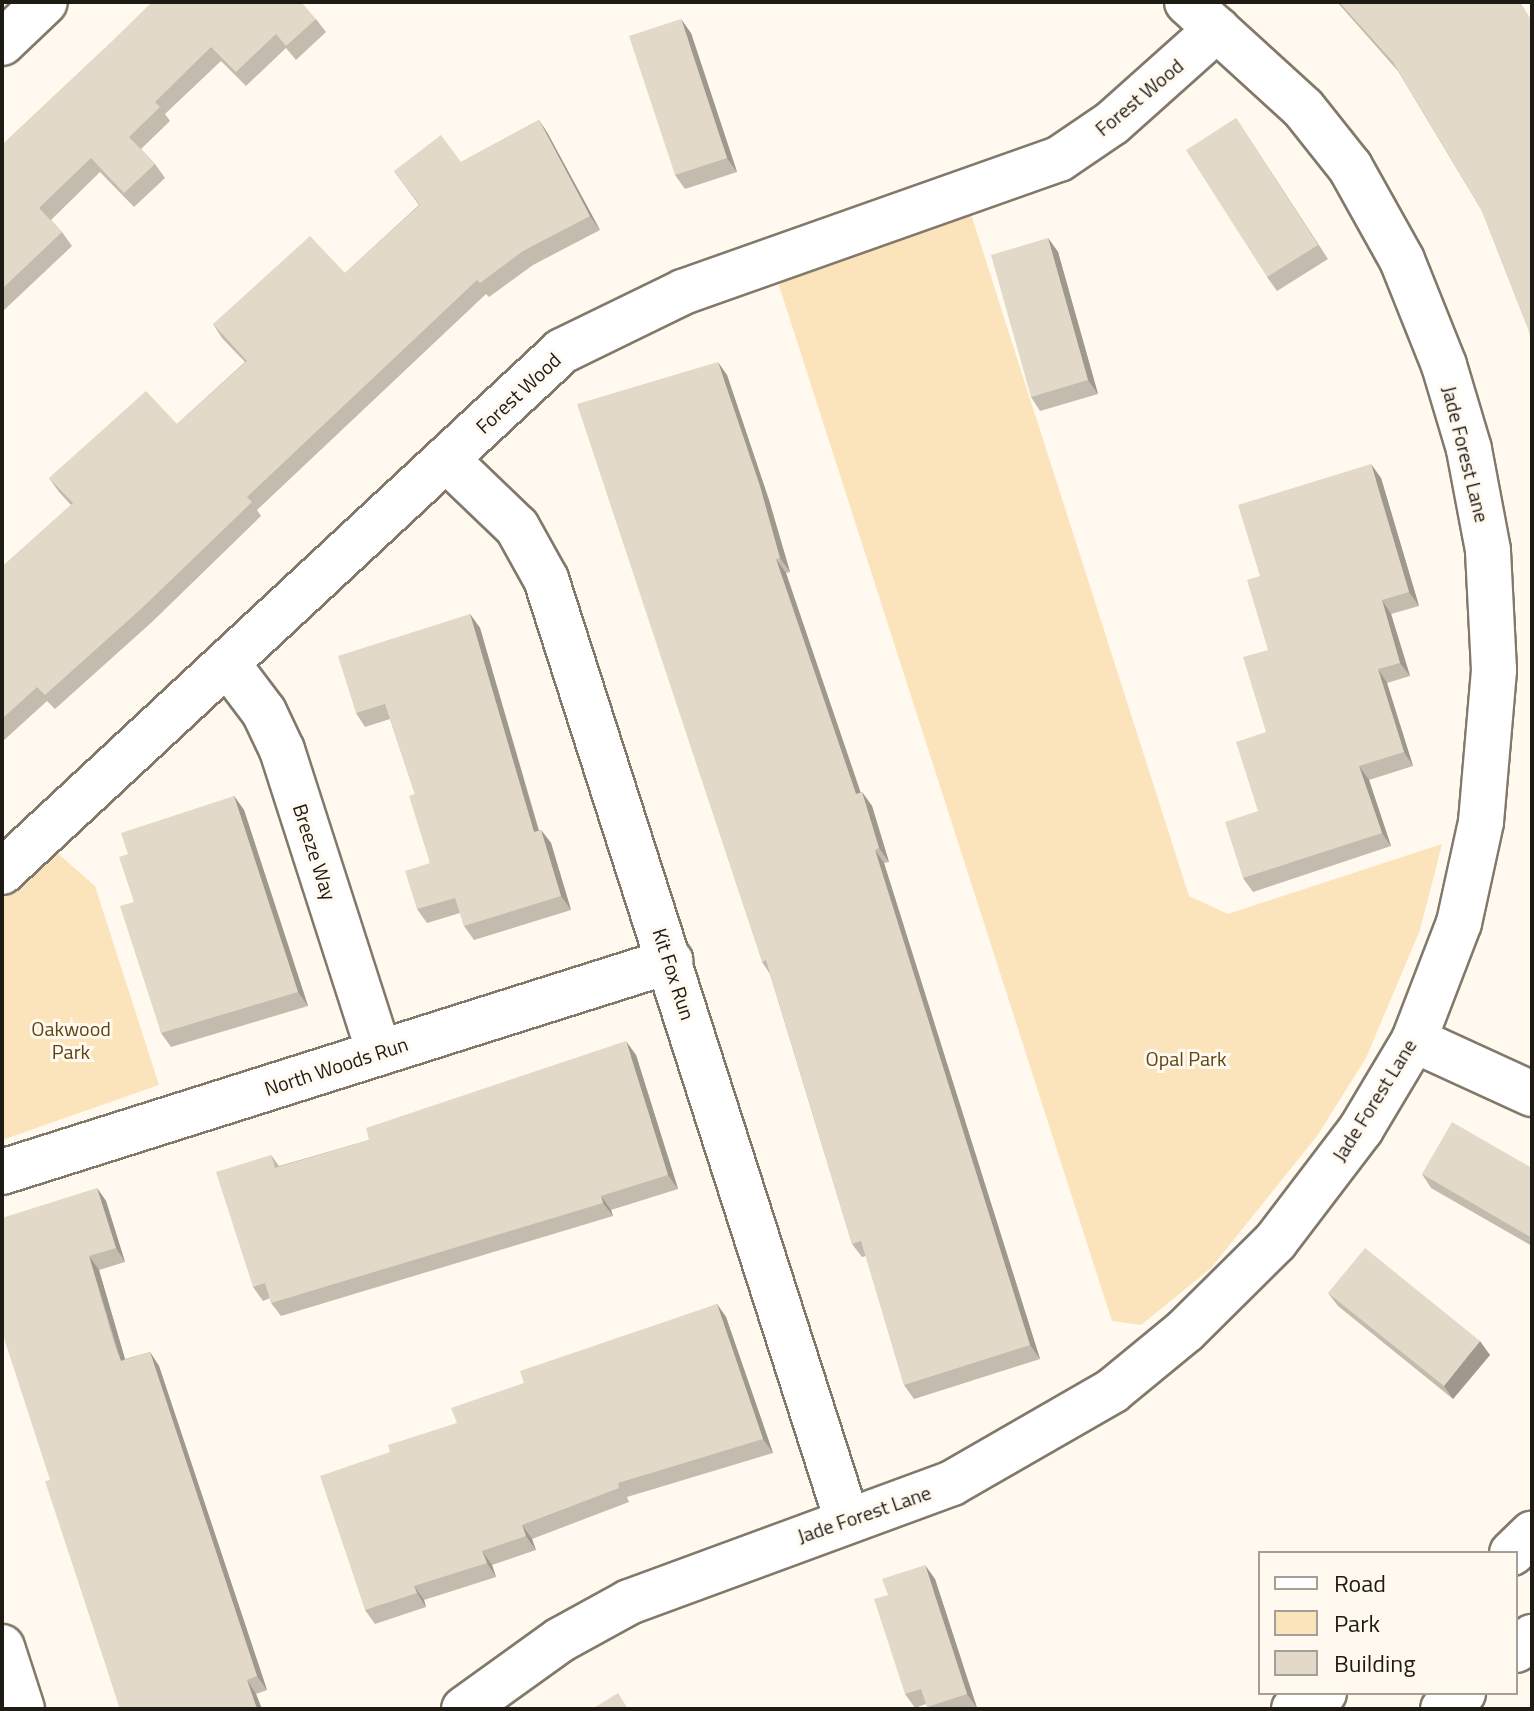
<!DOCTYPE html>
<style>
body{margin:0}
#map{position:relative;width:1534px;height:1711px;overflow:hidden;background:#fff9ef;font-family:"Titillium Web",sans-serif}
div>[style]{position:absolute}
.green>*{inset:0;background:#fbe3bb}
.roads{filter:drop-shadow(2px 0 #82796b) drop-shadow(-2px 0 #82796b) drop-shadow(0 2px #82796b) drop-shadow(0 -2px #82796b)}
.minor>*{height:44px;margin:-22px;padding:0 22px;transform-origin:22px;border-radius:22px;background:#fff}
.wall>*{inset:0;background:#c3bbad}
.shaded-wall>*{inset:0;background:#9f988d}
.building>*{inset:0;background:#e3d9c9}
span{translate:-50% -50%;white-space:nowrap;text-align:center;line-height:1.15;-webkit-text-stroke:6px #fff9ef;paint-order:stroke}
.street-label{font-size:20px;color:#1e1a14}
.park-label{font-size:20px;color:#5e4513}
.frame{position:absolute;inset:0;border:4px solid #1e1a14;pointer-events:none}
.legend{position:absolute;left:1258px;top:1551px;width:260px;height:144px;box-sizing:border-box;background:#fff9ef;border:2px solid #a5a097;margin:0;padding:10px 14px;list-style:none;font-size:24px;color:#1e1a14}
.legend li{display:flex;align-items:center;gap:16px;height:40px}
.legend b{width:40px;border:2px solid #a5a097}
</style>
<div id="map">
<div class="green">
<div style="clip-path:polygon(970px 211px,1189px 896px,1228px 914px,1442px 844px,1420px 930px,1366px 1058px,1317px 1136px,1211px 1268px,1141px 1325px,1112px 1321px,776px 276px)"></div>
<div style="clip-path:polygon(54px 850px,95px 886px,159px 1085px,2px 1140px,2px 900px)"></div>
</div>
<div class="roads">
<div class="minor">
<div style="left:2px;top:43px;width:59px;rotate:-43.6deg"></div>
<div style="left:446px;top:459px;width:98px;rotate:43.8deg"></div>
<div style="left:517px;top:527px;width:60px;rotate:60.9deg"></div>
<div style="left:546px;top:579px;width:988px;rotate:72.26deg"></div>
<div style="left:227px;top:663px;width:61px;rotate:52.9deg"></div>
<div style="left:264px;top:712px;width:42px;rotate:64.7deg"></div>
<div style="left:282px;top:750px;width:318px;rotate:72.2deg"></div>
<div style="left:2px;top:872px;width:765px;rotate:-42.93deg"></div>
<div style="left:562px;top:351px;width:135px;rotate:-26deg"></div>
<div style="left:683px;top:292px;width:399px;rotate:-19.5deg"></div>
<div style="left:1059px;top:159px;width:64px;rotate:-34.2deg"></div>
<div style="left:1112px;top:123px;width:141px;rotate:-41.8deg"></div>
<div style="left:1414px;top:1040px;width:130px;rotate:24.6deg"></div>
<div style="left:2px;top:1172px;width:701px;rotate:-17.53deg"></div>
<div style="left:1512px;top:1553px;width:28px;rotate:-44deg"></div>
<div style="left:2px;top:1647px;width:65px;rotate:72.1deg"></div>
<div style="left:1516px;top:1650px;width:21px;rotate:-39deg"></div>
<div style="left:464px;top:1709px;width:118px;rotate:-35.7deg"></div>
<div style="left:560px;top:1640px;width:79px;rotate:-28.8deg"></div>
<div style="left:629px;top:1602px;width:344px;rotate:-20.2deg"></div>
<div style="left:952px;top:1483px;width:185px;rotate:-29.9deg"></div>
<div style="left:1112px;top:1391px;width:94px;rotate:-39.4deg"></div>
<div style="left:1185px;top:1331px;width:127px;rotate:-44.7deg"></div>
<div style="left:1275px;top:1242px;width:142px;rotate:-52.7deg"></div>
<div style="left:1361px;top:1129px;width:104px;rotate:-59.2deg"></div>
<div style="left:1414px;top:1040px;width:125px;rotate:-69deg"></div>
<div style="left:1459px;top:923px;width:103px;rotate:-77.7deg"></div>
<div style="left:1481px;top:822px;width:153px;rotate:-85.1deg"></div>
<div style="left:1494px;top:670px;width:120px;rotate:-92.9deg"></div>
<div style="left:1488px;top:550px;width:103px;rotate:-100.7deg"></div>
<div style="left:1469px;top:449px;width:88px;rotate:-106.6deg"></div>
<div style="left:1444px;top:365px;width:113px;rotate:-111.8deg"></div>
<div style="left:1402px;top:260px;width:107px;rotate:-119.2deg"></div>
<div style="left:1350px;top:167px;width:75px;rotate:-128.5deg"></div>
<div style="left:1303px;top:108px;width:157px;rotate:-137.6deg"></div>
<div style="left:1294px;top:1709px;width:34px;rotate:-28deg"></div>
<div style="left:1443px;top:1709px;width:26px;rotate:-39deg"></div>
</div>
</div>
<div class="wall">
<div style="clip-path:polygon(1337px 2px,1520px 2px,1527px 326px,1482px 211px,1398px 71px)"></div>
<div style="clip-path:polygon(316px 19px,326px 32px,296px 60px,286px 48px,246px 86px,221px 61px,165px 114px,170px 121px,141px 149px,155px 164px,165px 178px,134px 207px,100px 172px,51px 220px,62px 232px,72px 246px,2px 312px,2px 145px,104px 49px)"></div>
<div style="clip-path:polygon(691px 33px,737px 172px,685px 189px,675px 175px)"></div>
<div style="clip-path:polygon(1236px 118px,1328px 259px,1277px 291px,1267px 277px)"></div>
<div style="clip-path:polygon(539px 120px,548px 134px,600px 230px,533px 265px,489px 297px,486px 294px,257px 510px,261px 516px,152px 622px,55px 709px,47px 701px,2px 742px,2px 565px,3px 566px,71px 505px,59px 492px,49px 478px,177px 424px,245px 362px,222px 338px,213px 324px,345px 273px,419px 205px,394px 171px,461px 162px)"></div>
<div style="clip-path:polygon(1048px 238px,1058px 252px,1098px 394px,1040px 411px,1031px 397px)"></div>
<div style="clip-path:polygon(727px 375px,769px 500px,790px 572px,786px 573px,860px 793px,862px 792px,872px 806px,889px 862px,884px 863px,1040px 1359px,914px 1399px,904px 1385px,866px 1256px,862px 1257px,852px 1244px,770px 974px,762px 962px)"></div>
<div style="clip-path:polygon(1381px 478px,1419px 606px,1391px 614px,1410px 676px,1387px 683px,1413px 766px,1369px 780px,1391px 846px,1253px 892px,1243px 878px,1258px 811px,1266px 732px,1268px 650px,1260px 576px)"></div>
<div style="clip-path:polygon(470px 614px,480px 628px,539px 830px,541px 830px,551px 843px,571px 910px,474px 940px,464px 926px,460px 913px,427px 923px,417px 909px,430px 863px,415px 794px,390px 719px,365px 727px,356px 713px)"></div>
<div style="clip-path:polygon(234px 796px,244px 810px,308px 1006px,171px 1047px,161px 1033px,128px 854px)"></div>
<div style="clip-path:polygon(636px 1055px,678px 1189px,611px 1210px,613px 1216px,281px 1316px,271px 1303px,270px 1298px,263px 1301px,253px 1287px,271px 1155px,279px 1166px,369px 1140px)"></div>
<div style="clip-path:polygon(1532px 1168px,1532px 1246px,1431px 1188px,1422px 1174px)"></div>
<div style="clip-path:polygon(97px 1188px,106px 1201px,125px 1262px,99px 1270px,125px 1359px,150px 1352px,159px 1366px,267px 1690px,256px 1694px,262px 1709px,120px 1709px,50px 1480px)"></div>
<div style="clip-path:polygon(1328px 1293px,1490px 1355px,1453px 1399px,1338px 1306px)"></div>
<div style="clip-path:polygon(717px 1304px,726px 1317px,773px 1453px,627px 1497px,629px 1502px,532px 1539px,536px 1550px,492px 1565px,496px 1577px,424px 1600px,426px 1607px,375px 1624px,365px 1610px,390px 1452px,457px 1423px,524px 1383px)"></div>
<div style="clip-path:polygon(935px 1579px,977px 1708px,974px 1709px,928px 1709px,926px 1704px,915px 1708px,905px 1694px)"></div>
</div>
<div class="shaded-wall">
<div style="clip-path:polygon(681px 19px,691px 33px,737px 172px,727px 158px)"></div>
<div style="clip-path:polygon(539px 120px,548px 134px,600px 230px,590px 216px)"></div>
<div style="clip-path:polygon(1048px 238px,1058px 252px,1098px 394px,1088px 380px)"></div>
<div style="clip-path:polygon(718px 362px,727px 375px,769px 500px,790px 572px,780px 558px)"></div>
<div style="clip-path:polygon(1371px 464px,1381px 478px,1419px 606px,1409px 592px)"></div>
<div style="clip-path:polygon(776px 559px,786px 573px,866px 808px,856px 794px)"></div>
<div style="clip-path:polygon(1382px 600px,1391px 614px,1410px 676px,1400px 663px)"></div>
<div style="clip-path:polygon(470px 614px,480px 628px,543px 846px,534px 832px)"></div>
<div style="clip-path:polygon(1378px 669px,1387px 683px,1413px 766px,1404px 752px)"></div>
<div style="clip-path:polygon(1359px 766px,1369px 780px,1391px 846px,1382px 833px)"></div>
<div style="clip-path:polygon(862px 792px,872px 806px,889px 862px,879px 848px)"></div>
<div style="clip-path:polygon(234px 796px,244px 810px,308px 1006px,298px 992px)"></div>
<div style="clip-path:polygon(541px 830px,551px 843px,571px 910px,561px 896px)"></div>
<div style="clip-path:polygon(875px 850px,884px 863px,1040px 1359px,1030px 1345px)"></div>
<div style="clip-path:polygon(626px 1041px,636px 1055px,678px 1189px,668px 1175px)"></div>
<div style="clip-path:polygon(97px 1188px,106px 1201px,125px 1262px,116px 1248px)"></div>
<div style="clip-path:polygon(601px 1196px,611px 1210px,613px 1216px,603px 1203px)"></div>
<div style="clip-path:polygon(89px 1256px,99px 1270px,125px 1359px,121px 1361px)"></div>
<div style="clip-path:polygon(717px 1304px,726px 1317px,773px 1453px,763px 1439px)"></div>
<div style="clip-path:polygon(1480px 1341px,1490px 1355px,1453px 1399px,1444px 1386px)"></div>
<div style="clip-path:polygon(150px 1352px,159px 1366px,267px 1690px,257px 1676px)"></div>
<div style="clip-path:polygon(522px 1525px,532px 1539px,536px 1550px,526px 1536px)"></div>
<div style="clip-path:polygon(482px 1551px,492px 1565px,496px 1577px,487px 1563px)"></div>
<div style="clip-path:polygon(925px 1565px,935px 1579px,977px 1708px,967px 1694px)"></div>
<div style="clip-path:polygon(414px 1586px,424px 1600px,426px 1607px,417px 1593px)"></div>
<div style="clip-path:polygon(247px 1680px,256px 1694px,262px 1709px,257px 1709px)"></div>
</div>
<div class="building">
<div style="clip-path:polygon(152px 2px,301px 2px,316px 19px,286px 46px,276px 34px,236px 72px,211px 47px,155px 102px,160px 107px,129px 137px,155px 164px,124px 193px,91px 158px,39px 208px,62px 232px,2px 289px,2px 145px,104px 49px)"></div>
<div style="clip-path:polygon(1339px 2px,1520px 2px,1532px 21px,1532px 342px,1527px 326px,1482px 211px,1393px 62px)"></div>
<div style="clip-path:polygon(681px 19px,727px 158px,675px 175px,629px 36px)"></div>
<div style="clip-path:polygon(1236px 118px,1318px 245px,1267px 277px,1186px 150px)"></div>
<div style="clip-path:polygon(539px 120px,590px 216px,523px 251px,480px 283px,477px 280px,247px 497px,252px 502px,142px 608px,45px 695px,37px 687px,2px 719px,2px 565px,3px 566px,73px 503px,49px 478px,146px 391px,177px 424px,247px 361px,213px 324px,310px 236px,345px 273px,420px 205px,394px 171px,441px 135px,461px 162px)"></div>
<div style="clip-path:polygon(1048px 238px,1088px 380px,1031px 397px,991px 255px)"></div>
<div style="clip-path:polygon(718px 362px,760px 486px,780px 558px,776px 559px,856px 794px,862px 792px,879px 848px,875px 850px,1030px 1345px,904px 1385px,861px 1241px,852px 1244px,766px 960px,762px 962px,577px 404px)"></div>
<div style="clip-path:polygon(1371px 464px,1409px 592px,1382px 600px,1400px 663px,1378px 669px,1404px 752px,1359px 766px,1382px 833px,1243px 878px,1225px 822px,1258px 811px,1236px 742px,1266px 732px,1243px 657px,1268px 650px,1247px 580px,1260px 576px,1238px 505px)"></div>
<div style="clip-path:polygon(470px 614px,534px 832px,541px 830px,561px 896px,464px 926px,455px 898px,417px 909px,405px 871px,430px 863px,409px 796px,415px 794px,385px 704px,356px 713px,338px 656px)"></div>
<div style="clip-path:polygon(234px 796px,298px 992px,161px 1033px,120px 906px,134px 902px,119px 857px,128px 854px,121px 833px)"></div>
<div style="clip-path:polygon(626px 1041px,668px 1175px,601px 1196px,603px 1203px,271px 1303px,265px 1283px,253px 1287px,216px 1172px,271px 1155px,275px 1168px,369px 1140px,366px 1128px)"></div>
<div style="clip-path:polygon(1452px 1122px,1532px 1168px,1532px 1238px,1422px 1174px)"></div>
<div style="clip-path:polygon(97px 1188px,116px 1248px,89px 1256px,115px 1346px,121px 1361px,150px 1352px,257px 1676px,247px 1680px,257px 1709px,120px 1709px,45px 1481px,50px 1480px,2px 1332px,2px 1218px)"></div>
<div style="clip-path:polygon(1365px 1248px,1480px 1341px,1444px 1386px,1328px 1293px)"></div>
<div style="clip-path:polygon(717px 1304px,763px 1439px,618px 1483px,619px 1488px,522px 1525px,526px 1536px,482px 1551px,487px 1563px,414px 1586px,417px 1593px,365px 1610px,320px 1476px,390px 1452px,388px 1445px,457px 1423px,451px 1408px,524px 1383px,520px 1371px)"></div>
<div style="clip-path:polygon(925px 1565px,967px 1694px,927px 1707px,921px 1689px,905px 1694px,874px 1599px,888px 1595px,882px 1579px)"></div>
<div style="clip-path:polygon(618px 1693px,628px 1709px,592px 1709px)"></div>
</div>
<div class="street-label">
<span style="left:1139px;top:97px;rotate:-40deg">Forest Wood</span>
<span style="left:518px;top:393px;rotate:-43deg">Forest Wood</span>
<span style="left:1466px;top:454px;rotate:76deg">Jade Forest Lane</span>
<span style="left:315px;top:852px;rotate:72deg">Breeze Way</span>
<span style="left:674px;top:974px;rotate:72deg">Kit Fox Run</span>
<span style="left:336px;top:1066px;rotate:-18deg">North Woods Run</span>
<span style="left:1374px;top:1100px;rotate:-58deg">Jade Forest Lane</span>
<span style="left:864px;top:1514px;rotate:-19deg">Jade Forest Lane</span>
</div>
<div class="park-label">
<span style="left:71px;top:1040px">Oakwood<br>Park</span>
<span style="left:1186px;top:1058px">Opal Park</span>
</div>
<div class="frame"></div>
<ul class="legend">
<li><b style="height:10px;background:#fff"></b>Road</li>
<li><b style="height:22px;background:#fbe3bb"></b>Park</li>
<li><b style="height:22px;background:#e3d9c9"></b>Building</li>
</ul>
</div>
